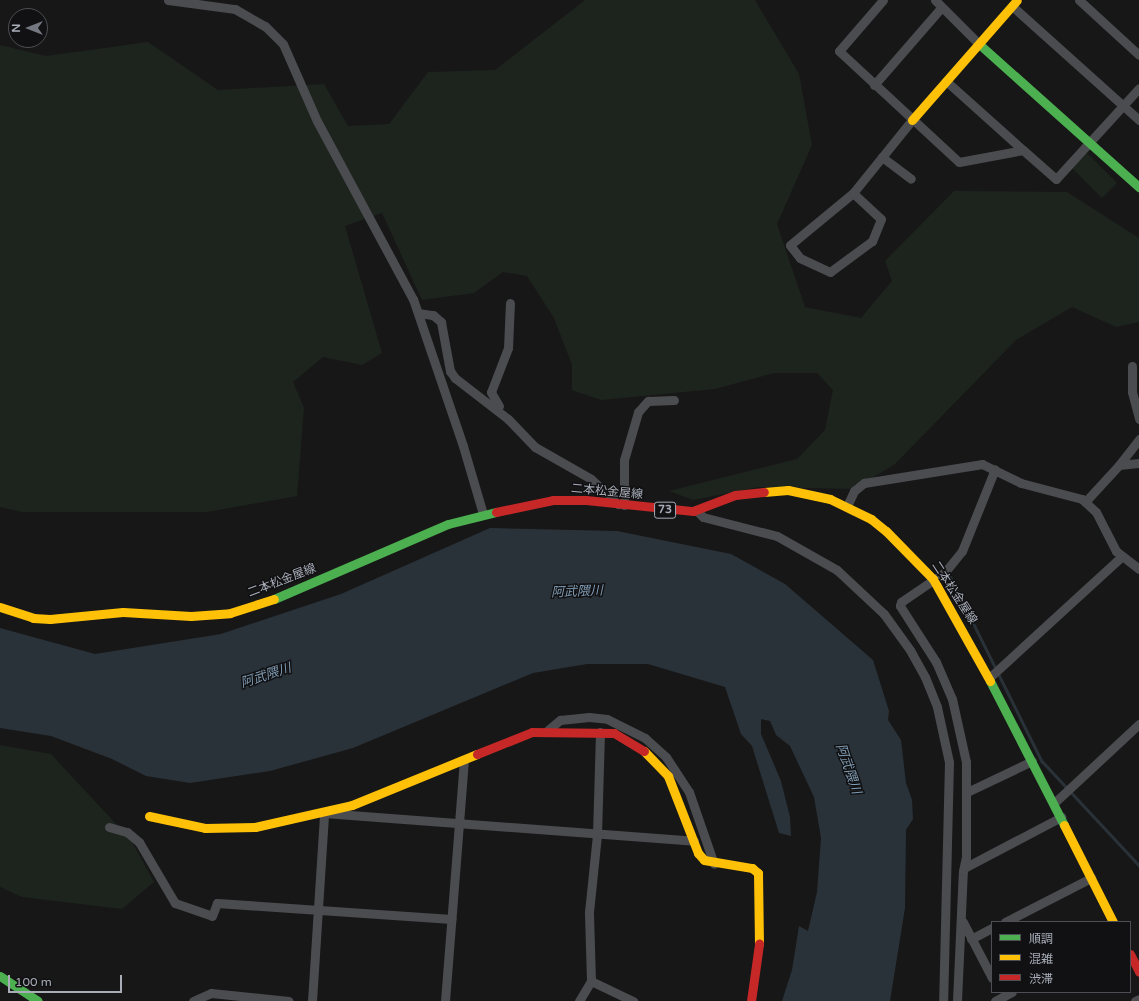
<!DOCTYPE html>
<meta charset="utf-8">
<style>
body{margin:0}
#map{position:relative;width:1139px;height:1001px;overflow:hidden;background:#171717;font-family:"Varela Round","Noto Sans JP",sans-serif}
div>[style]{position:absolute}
.green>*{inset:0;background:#1d241e}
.water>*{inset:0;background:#2a3239}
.stream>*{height:2.5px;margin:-1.25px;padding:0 1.25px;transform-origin:1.25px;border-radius:1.25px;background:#2a3239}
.street>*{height:9px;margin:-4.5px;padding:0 4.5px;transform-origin:4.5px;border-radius:4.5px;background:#4b4c50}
.fast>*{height:9px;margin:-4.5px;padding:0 4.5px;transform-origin:4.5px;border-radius:4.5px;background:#4caf50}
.slow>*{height:9px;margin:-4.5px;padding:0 4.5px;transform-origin:4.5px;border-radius:4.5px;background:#ffc107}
.jam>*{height:9px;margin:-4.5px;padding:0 4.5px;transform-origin:4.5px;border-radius:4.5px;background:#c62828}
span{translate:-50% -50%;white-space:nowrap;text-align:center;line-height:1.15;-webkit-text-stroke:3px #111113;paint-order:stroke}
.shield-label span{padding:1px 3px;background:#111113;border:1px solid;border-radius:3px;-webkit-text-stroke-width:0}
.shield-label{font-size:11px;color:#a8adb8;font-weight:700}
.street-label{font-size:12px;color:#a8adb8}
.water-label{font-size:13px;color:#7f9bb3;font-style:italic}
.legend{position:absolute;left:991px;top:921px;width:140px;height:72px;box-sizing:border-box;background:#111113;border:1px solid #4d4f55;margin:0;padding:5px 7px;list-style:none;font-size:12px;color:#a8adb8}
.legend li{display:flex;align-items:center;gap:8px;height:20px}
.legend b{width:20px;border:1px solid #4d4f55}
.north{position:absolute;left:8px;top:8px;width:40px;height:40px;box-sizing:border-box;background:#111113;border:1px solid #4d4f55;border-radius:50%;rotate:270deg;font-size:11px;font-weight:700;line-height:16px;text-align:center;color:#a8adb8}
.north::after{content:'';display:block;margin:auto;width:14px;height:18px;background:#757880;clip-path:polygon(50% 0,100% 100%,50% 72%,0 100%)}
.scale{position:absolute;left:8px;top:975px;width:114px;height:18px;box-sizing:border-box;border:2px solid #a8adb8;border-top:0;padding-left:5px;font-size:12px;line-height:14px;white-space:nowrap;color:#a8adb8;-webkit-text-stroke:3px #111113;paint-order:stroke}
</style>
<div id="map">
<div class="green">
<div style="clip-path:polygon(585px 0,755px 0,799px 74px,812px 145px,777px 224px,805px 307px,861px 318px,892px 281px,885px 261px,954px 191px,1067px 192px,1139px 238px,1139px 322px,1116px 327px,1072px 307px,1016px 340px,895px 464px,854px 489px,759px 487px,693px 500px,669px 491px,797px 459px,825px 430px,833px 390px,817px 373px,774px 373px,715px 389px,601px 400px,572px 390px,572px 365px,554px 318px,527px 276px,503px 272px,474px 293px,422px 300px,382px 213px,345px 226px,382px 353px,362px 365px,323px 357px,293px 382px,304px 408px,297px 496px,207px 512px,22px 512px,0 507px,0 45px,46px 56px,148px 42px,218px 90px,324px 84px,348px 126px,389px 124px,428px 72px,495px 70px)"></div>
<div style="clip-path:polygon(1087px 153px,1117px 183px,1102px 198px,1072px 168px)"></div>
<div style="clip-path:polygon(0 745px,51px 754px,131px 840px,154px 882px,122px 909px,22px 897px,0 887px)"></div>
</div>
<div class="water">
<div style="clip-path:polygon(490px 528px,617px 531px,731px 554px,785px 584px,873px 660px,889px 711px,888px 720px,901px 740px,906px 783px,912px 800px,913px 819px,906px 830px,905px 908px,890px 1001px,782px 1001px,792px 970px,799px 926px,808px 931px,817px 892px,821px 838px,814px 797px,790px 746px,776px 735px,770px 721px,761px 719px,761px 734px,781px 781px,790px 817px,791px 836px,779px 833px,752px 746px,741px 734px,725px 687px,648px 664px,587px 664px,533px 673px,353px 748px,270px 771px,190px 783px,146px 776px,112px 759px,51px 736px,0 728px,0 628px,95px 654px,221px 634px,341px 594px)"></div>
</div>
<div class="stream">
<div style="left:950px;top:576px;width:207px;rotate:63.6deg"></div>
<div style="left:1042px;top:761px;width:142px;rotate:47deg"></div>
</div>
<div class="street">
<div style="left:168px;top:0;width:68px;rotate:7.7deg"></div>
<div style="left:235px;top:9px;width:34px;rotate:30deg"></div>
<div style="left:265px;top:26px;width:25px;rotate:45deg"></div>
<div style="left:283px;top:44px;width:84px;rotate:66.2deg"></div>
<div style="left:317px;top:121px;width:202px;rotate:61.7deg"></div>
<div style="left:413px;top:299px;width:155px;rotate:71.2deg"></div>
<div style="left:463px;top:446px;width:71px;rotate:73.6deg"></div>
<div style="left:883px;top:0;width:67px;rotate:130.8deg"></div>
<div style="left:839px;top:51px;width:163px;rotate:42.8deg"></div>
<div style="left:959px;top:162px;width:65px;rotate:-10.6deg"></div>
<div style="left:1023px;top:150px;width:44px;rotate:41.3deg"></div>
<div style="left:1056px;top:179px;width:123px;rotate:-47.6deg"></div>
<div style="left:935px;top:0;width:62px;rotate:45deg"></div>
<div style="left:1079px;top:0;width:81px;rotate:42.5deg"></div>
<div style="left:1012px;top:6px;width:171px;rotate:41.9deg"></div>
<div style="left:946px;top:81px;width:103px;rotate:41.9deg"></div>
<div style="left:874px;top:85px;width:102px;rotate:-49deg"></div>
<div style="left:882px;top:157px;width:36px;rotate:37deg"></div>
<div style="left:853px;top:193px;width:38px;rotate:43deg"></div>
<div style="left:881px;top:219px;width:24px;rotate:112deg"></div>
<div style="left:872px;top:241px;width:52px;rotate:143.6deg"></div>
<div style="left:830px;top:272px;width:33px;rotate:-155deg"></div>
<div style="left:800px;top:258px;width:16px;rotate:-128deg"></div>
<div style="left:790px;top:245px;width:82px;rotate:-39.5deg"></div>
<div style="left:853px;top:193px;width:94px;rotate:-51.1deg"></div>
<div style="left:418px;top:313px;width:15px;rotate:8deg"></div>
<div style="left:433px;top:315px;width:11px;rotate:41deg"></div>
<div style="left:441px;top:322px;width:50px;rotate:79.6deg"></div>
<div style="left:450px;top:371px;width:9px;rotate:54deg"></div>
<div style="left:455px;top:378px;width:67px;rotate:37.7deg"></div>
<div style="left:508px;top:419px;width:39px;rotate:46deg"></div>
<div style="left:535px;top:447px;width:64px;rotate:29.7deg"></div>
<div style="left:591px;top:479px;width:37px;rotate:43deg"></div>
<div style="left:1132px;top:366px;width:26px;rotate:90deg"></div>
<div style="left:1132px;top:392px;width:28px;rotate:75deg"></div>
<div style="left:499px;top:406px;width:16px;rotate:-120deg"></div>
<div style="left:491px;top:392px;width:47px;rotate:-68.9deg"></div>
<div style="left:508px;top:348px;width:45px;rotate:-87.5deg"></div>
<div style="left:1119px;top:465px;width:33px;rotate:-52deg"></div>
<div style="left:1085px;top:502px;width:50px;rotate:-47.4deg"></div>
<div style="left:1119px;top:465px;width:20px;rotate:-6deg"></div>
<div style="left:624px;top:505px;width:45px;rotate:-90deg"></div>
<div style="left:624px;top:460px;width:50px;rotate:-73.7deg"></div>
<div style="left:638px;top:412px;width:15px;rotate:-48deg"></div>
<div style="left:648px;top:401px;width:26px;rotate:-2deg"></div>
<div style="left:847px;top:506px;width:17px;rotate:-65deg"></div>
<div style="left:854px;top:491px;width:13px;rotate:-39deg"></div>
<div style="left:864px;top:483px;width:120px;rotate:-9.1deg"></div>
<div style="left:982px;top:464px;width:43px;rotate:26deg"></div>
<div style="left:1021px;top:483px;width:63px;rotate:14.7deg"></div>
<div style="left:1082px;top:499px;width:19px;rotate:43deg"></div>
<div style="left:1096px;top:512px;width:44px;rotate:62.9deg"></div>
<div style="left:1116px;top:551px;width:29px;rotate:38deg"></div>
<div style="left:696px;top:510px;width:10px;rotate:45deg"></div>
<div style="left:703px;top:517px;width:76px;rotate:14.4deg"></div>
<div style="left:777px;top:536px;width:69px;rotate:29.5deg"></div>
<div style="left:837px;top:570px;width:64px;rotate:43.1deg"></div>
<div style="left:884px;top:614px;width:44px;rotate:54.2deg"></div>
<div style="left:910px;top:650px;width:31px;rotate:61deg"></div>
<div style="left:925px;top:677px;width:32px;rotate:68deg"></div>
<div style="left:937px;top:707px;width:56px;rotate:77.7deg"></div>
<div style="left:949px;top:762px;width:239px;rotate:91.4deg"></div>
<div style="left:989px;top:678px;width:179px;rotate:-42.5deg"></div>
<div style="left:548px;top:730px;width:16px;rotate:-40deg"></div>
<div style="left:560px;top:720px;width:29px;rotate:-6deg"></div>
<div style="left:589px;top:717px;width:18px;rotate:6deg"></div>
<div style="left:607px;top:719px;width:42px;rotate:26.6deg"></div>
<div style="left:645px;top:738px;width:28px;rotate:42deg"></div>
<div style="left:666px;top:757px;width:42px;rotate:56.7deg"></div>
<div style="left:689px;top:792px;width:76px;rotate:70.9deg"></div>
<div style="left:967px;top:792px;width:72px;rotate:-25.5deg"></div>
<div style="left:1054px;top:803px;width:116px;rotate:-42.9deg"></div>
<div style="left:109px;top:827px;width:19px;rotate:16deg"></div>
<div style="left:127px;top:832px;width:16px;rotate:40deg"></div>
<div style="left:139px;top:842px;width:71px;rotate:59.5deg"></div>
<div style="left:175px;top:903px;width:39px;rotate:19deg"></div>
<div style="left:212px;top:916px;width:14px;rotate:-69deg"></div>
<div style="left:217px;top:903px;width:235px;rotate:3.9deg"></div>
<div style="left:964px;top:868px;width:110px;rotate:-27.7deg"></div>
<div style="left:963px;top:922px;width:63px;rotate:62.6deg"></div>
<div style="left:1005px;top:922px;width:97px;rotate:-27.1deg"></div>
<div style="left:971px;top:939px;width:24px;rotate:-28deg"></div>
<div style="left:591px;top:981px;width:69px;rotate:-91.7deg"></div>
<div style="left:589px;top:912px;width:78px;rotate:-84.1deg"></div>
<div style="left:597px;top:834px;width:102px;rotate:-88.3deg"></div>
<div style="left:193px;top:1001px;width:20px;rotate:-24deg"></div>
<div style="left:211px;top:993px;width:78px;rotate:5.9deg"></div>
<div style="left:312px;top:1001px;width:188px;rotate:-86.3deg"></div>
<div style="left:324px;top:813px;width:371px;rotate:4.3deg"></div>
<div style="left:445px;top:1001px;width:242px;rotate:-85.5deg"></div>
<div style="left:579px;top:1001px;width:23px;rotate:-59deg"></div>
<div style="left:591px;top:981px;width:47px;rotate:25.5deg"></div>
<div style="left:957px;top:1001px;width:130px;rotate:-87.4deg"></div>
<div style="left:963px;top:871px;width:14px;rotate:-78deg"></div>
<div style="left:966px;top:857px;width:95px;rotate:-90deg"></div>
<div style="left:966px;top:762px;width:65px;rotate:-102.5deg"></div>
<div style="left:952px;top:699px;width:40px;rotate:-113.4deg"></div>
<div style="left:936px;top:662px;width:67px;rotate:-122.7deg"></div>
<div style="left:900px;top:606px;width:4px;rotate:-76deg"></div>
<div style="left:901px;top:602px;width:53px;rotate:-34.3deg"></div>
<div style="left:945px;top:572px;width:27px;rotate:-51deg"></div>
<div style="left:962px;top:551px;width:88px;rotate:-68.1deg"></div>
<div style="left:995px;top:1001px;width:19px;rotate:-28deg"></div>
<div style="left:1135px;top:1001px;width:4px;rotate:-27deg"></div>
</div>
<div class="fast">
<div style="left:979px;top:44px;width:215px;rotate:41.8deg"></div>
<div style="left:274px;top:599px;width:189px;rotate:-23.3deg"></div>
<div style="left:448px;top:524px;width:49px;rotate:-14deg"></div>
<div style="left:990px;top:681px;width:162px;rotate:62.8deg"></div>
<div style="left:0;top:976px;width:45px;rotate:33.3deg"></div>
</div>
<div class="slow">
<div style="left:912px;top:120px;width:159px;rotate:-48.8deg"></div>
<div style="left:764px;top:492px;width:24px;rotate:-5deg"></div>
<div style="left:788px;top:490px;width:43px;rotate:12.1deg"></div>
<div style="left:830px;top:499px;width:46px;rotate:26deg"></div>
<div style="left:871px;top:519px;width:19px;rotate:39deg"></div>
<div style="left:886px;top:531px;width:67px;rotate:45.6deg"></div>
<div style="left:933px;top:579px;width:117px;rotate:60.8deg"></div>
<div style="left:0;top:607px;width:35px;rotate:18deg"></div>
<div style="left:33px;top:618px;width:17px;rotate:3deg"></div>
<div style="left:50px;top:619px;width:73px;rotate:-5.5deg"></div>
<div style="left:123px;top:612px;width:68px;rotate:3.4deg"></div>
<div style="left:191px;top:616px;width:39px;rotate:-4deg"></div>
<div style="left:230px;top:613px;width:46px;rotate:-17.7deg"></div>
<div style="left:644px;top:751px;width:35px;rotate:46deg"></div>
<div style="left:668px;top:776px;width:83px;rotate:68.7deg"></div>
<div style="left:698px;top:853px;width:9px;rotate:49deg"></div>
<div style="left:704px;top:860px;width:49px;rotate:9.5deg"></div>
<div style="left:752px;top:868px;width:8px;rotate:40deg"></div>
<div style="left:758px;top:873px;width:71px;rotate:89.2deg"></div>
<div style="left:149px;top:816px;width:57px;rotate:12.1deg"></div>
<div style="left:205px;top:828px;width:50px;rotate:-1.1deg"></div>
<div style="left:255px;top:827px;width:99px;rotate:-12.8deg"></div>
<div style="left:352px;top:805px;width:135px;rotate:-22.2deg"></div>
<div style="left:1064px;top:825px;width:109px;rotate:63.2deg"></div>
</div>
<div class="jam">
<div style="left:496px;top:512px;width:58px;rotate:-11.9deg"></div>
<div style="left:553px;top:500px;width:33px"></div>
<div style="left:586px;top:500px;width:108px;rotate:5.9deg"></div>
<div style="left:693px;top:511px;width:45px;rotate:-20.9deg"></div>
<div style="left:735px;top:495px;width:29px;rotate:-6deg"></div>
<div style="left:477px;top:754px;width:59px;rotate:-21.8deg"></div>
<div style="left:532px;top:732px;width:82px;rotate:0.7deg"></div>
<div style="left:614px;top:733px;width:35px;rotate:31deg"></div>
<div style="left:1130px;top:954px;width:20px;rotate:63deg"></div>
<div style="left:751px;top:1001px;width:58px;rotate:-82deg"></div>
</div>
<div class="shield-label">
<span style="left:665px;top:510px">73</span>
</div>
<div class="street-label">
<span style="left:607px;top:492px;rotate:5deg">二本松金屋線</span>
<span style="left:282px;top:581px;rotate:-21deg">二本松金屋線</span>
<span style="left:954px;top:593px;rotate:57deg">二本松金屋線</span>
</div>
<div class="water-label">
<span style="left:577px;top:592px;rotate:-2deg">阿武隈川</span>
<span style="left:266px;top:676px;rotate:-18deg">阿武隈川</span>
<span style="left:848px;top:769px;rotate:71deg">阿武隈川</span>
</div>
<ul class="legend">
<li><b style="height:5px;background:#4caf50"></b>順調</li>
<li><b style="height:5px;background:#ffc107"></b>混雑</li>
<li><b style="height:5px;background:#c62828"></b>渋滞</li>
</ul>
<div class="north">N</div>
<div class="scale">100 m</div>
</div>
